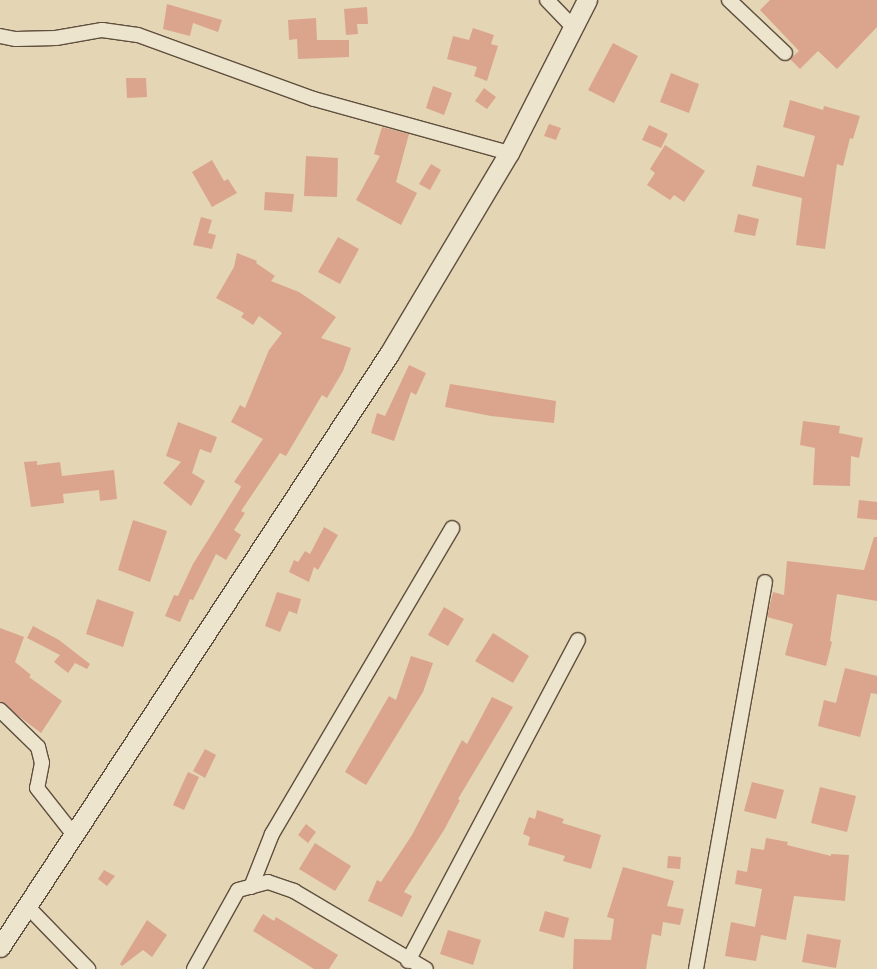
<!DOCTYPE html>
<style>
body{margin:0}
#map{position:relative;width:877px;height:969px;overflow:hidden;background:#e4d5b4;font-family:Vollkorn,serif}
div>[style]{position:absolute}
.building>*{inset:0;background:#dba58d}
.roads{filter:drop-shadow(1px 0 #5f4f3e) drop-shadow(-1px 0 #5f4f3e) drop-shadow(0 1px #5f4f3e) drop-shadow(0 -1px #5f4f3e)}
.street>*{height:14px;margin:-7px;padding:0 7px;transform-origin:7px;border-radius:7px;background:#ede4ce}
.secondary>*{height:19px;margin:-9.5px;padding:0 9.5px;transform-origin:9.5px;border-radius:9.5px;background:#ede4ce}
span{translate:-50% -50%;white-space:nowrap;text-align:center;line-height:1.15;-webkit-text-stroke:3.5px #ede4ce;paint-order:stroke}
</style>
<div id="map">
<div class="building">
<div style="clip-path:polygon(770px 0,877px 0,877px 27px,837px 69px,818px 51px,800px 69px,790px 59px,799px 51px,760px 10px)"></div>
<div style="clip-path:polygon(167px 4px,222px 20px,218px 32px,193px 23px,190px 36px,163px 29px)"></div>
<div style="clip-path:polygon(367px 7px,368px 24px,357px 24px,358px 34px,346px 35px,344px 9px)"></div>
<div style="clip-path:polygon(316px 18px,317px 40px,349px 40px,349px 57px,298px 59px,297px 39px,289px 40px,288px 20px)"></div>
<div style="clip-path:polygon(473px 28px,494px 35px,491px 44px,498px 46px,487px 81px,474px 76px,477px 67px,447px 59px,453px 36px,469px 40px)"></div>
<div style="clip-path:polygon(613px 43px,638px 56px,614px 103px,588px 90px)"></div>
<div style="clip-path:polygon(671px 73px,699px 84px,689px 113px,660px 102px)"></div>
<div style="clip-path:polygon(126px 78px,146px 78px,147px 97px,127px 98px)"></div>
<div style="clip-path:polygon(433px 86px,452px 93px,444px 115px,426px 108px)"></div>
<div style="clip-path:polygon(484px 88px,496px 97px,487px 109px,475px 101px)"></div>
<div style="clip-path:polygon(790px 100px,823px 110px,824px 106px,860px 116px,853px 139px,850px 138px,843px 166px,837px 164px,825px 249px,796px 245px,802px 198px,752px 186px,757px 165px,804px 177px,815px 136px,783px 127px)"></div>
<div style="clip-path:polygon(549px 124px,561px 128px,556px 140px,544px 136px)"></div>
<div style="clip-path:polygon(649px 125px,668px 134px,661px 148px,642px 140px)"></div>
<div style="clip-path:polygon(382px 127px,409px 134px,396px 182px,417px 193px,401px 225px,356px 200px,380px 156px,374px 154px)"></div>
<div style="clip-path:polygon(665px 145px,705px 171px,684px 202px,674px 195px,670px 200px,647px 185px,655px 173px,650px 169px)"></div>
<div style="clip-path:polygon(306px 156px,338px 158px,337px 197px,304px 196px)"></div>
<div style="clip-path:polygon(212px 160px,224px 181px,228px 179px,237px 193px,212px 207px,192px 172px)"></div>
<div style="clip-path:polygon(431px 164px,441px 170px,430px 190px,419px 184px)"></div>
<div style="clip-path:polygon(265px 192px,294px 194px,292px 212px,264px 210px)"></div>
<div style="clip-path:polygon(738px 214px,759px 219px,755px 236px,734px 232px)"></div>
<div style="clip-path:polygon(201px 217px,212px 220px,208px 233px,216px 235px,212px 249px,193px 245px)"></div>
<div style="clip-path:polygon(338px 237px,359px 249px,340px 284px,318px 272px)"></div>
<div style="clip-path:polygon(237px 253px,257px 261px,256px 263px,275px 276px,271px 281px,299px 292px,336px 317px,321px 338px,351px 348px,343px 371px,327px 398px,322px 395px,286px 456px,280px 453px,241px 511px,245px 513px,234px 530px,241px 535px,226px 560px,216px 554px,193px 600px,190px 599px,180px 622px,165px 616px,174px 595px,178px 596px,193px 564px,240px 489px,241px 486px,234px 482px,263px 439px,231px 422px,240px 405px,245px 408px,269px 350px,282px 333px,259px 316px,253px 325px,241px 317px,244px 313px,216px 298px,234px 267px)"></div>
<div style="clip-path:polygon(409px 365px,426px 373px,416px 395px,411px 392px,394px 441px,371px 433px,377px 413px,385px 416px)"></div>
<div style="clip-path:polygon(450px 384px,556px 401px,554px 423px,491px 416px,445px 407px)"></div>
<div style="clip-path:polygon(803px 421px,840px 426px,839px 433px,863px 438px,859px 458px,851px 456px,850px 486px,813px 485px,815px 448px,800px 445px)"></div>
<div style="clip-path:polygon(178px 422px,217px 437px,211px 453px,200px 449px,192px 473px,205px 481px,191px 506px,163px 483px,181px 462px,166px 456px)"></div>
<div style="clip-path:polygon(37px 461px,37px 465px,60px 462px,62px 476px,114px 470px,117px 499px,100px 501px,99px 490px,63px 494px,64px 503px,31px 507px,24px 462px)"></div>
<div style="clip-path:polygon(859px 500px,877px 502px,877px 520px,857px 518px)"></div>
<div style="clip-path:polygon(133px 520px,167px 531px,150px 582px,118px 570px)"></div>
<div style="clip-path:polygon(324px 527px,338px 535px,318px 570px,314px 567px,309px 582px,289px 572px,294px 560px,298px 562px,305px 551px,310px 554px)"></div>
<div style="clip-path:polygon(874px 537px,877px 537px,877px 601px,837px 594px,830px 641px,832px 642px,826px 666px,785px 655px,793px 624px,767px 617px,773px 592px,784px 595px,787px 561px,864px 570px)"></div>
<div style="clip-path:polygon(277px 592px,301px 599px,297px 614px,289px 611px,280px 632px,265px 626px)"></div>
<div style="clip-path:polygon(97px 599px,134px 612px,123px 647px,86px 634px)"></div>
<div style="clip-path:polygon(444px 607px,464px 619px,448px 646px,428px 635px)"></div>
<div style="clip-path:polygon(33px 626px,59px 640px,90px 664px,87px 669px,75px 663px,68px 673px,54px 662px,60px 655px,27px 638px)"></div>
<div style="clip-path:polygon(0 628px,24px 637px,15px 662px,31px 675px,29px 677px,62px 701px,41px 733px,0 702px)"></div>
<div style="clip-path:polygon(493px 633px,529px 656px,513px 683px,475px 661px)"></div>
<div style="clip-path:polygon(411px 656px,433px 663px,423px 692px,366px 785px,345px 772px,389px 696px,396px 700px)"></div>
<div style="clip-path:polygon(845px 668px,877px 676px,877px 694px,871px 693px,860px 737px,818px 726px,824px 700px,836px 703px)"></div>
<div style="clip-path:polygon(492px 697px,513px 707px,458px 799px,460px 800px,444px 830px,404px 892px,412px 896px,402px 917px,368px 901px,377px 880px,381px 882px,412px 835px,462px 740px,467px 744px)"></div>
<div style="clip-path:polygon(205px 749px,216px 755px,205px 778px,193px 771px)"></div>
<div style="clip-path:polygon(188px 772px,199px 777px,184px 810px,173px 805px)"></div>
<div style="clip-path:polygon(752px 782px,784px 790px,776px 819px,744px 811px)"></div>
<div style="clip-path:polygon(820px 787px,856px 796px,847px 832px,811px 823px)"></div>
<div style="clip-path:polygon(537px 810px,564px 819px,562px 823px,601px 835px,591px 869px,563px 861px,565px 856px,528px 845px,530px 837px,523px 834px,529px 817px,535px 819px)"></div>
<div style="clip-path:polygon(306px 824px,316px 832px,308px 843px,298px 835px)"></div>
<div style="clip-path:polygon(766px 838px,788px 842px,787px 845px,831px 856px,831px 854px,849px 855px,845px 901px,794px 896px,786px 940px,761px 935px,756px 961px,725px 956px,731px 922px,755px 927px,762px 889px,735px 884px,737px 870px,747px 872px,751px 848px,764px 850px)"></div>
<div style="clip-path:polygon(315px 843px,351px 866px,335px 891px,299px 869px)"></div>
<div style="clip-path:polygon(668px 856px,681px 857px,680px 869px,667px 868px)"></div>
<div style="clip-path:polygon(623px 867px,674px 881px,667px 906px,684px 909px,680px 925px,663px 922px,661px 936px,652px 934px,646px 969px,573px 969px,574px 939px,611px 940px,614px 919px,607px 917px)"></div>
<div style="clip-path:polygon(104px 870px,115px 876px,107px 886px,98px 879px)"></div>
<div style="clip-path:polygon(545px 911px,569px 918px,564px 938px,539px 931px)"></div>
<div style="clip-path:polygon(263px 914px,274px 921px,276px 917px,338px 955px,329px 969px,314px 969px,253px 931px)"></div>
<div style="clip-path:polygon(147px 920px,167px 935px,152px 957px,143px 950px,122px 966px,120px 964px)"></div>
<div style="clip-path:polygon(448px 930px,481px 940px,473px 965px,440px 954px)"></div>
<div style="clip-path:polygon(807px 934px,841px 940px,836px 968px,802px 962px)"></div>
</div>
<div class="roads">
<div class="street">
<div style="left:547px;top:0;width:39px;rotate:46deg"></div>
<div style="left:729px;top:0;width:77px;rotate:43.4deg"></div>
<div style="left:0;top:36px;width:16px;rotate:11deg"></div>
<div style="left:16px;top:39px;width:40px;rotate:-1.4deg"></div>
<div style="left:56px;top:38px;width:47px;rotate:-9.9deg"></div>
<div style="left:102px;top:30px;width:36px;rotate:8deg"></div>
<div style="left:138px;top:35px;width:187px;rotate:20deg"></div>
<div style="left:314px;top:99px;width:202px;rotate:15.5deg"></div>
<div style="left:0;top:710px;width:53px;rotate:44.2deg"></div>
<div style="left:38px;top:747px;width:16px;rotate:76deg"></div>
<div style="left:42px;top:763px;width:25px;rotate:101deg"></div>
<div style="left:37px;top:788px;width:60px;rotate:51.8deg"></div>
<div style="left:251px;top:887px;width:57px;rotate:-68.4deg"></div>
<div style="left:272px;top:834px;width:355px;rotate:-59.5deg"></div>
<div style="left:27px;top:906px;width:88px;rotate:45.9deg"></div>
<div style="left:408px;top:961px;width:363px;rotate:-62.1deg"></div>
<div style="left:194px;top:969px;width:90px;rotate:-60.9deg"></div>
<div style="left:238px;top:890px;width:31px;rotate:-15deg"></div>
<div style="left:268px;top:882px;width:28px;rotate:19deg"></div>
<div style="left:294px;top:891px;width:153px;rotate:30.6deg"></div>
<div style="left:696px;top:969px;width:393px;rotate:-79.9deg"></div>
</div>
<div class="secondary">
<div style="left:0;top:947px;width:709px;rotate:-56.74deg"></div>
<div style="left:389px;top:354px;width:234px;rotate:-59.2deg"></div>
<div style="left:509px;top:153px;width:172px;rotate:-63deg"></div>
</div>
</div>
</div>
